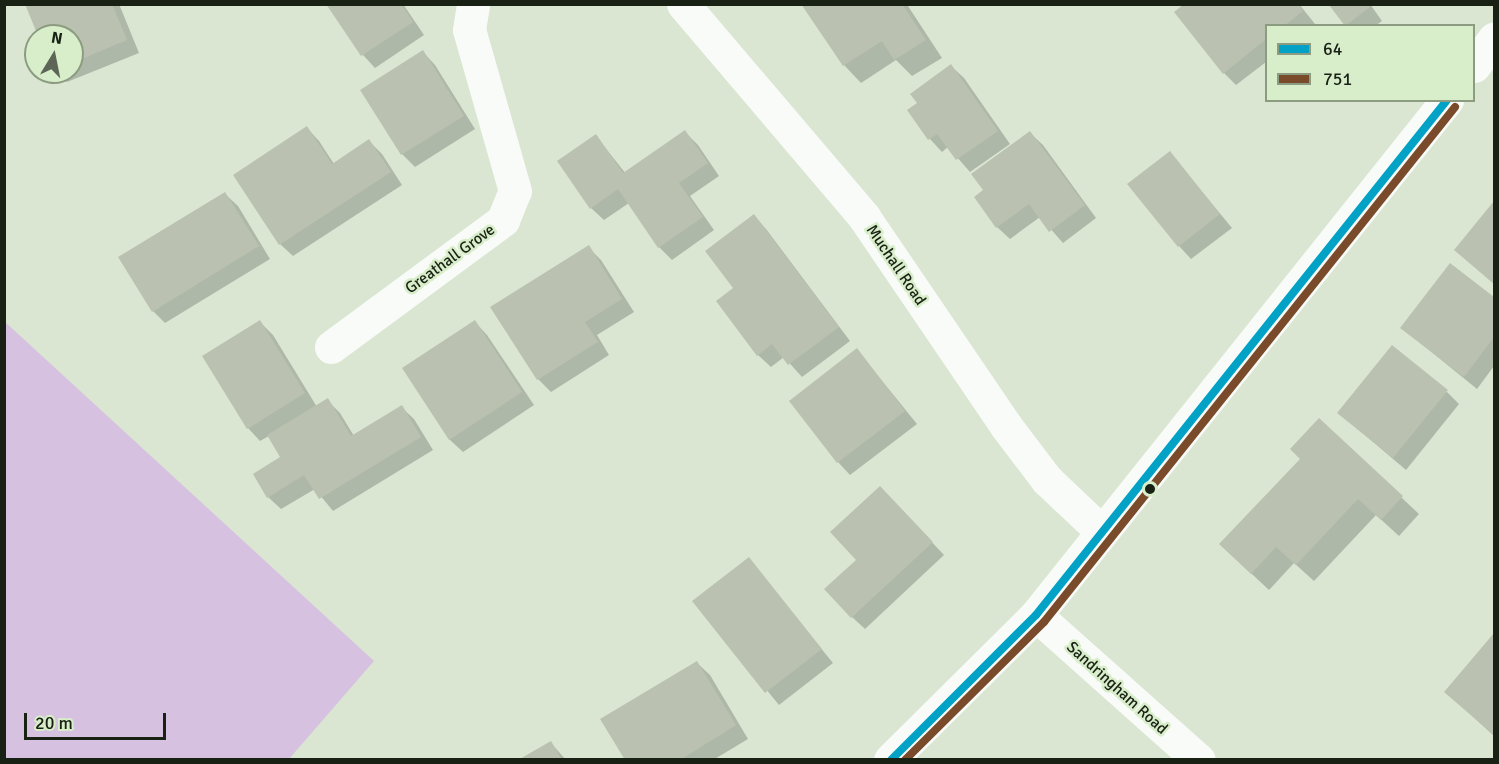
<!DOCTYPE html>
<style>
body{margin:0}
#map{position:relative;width:1499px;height:764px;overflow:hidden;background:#dae6d2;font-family:Signika,sans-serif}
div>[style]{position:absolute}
.forest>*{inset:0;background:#d6c1e1}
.shadow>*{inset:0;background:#0003}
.building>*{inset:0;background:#bbc1b0}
.minor>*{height:33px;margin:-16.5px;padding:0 16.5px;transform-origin:16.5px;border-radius:16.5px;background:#f9fbf8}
.bus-1>*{height:8px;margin:-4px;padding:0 4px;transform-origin:4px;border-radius:4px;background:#01a2c5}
.bus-2>*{height:8px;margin:-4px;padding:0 4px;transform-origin:4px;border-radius:4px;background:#7a4b2a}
.dots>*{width:16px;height:16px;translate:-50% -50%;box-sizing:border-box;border:3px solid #d8eeca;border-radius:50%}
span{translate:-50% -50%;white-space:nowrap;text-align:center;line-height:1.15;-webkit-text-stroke:5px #d8eeca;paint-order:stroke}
.street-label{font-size:16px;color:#192014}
.frame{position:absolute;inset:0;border:6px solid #192014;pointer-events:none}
.legend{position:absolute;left:1265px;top:24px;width:210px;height:78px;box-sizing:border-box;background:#d8eeca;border:2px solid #8c9c81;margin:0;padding:8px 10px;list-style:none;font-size:18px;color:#192014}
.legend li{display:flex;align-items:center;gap:12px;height:30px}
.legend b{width:30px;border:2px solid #8c9c81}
.north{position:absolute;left:24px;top:24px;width:60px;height:60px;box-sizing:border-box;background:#d8eeca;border:2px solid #8c9c81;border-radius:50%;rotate:10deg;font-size:16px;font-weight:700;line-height:24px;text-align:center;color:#192014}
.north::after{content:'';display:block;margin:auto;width:21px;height:27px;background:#5d6556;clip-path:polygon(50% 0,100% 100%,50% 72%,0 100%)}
.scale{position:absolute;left:24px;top:713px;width:142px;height:27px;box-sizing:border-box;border:3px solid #192014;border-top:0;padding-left:8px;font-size:18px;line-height:21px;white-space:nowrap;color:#192014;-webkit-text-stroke:4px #d8eeca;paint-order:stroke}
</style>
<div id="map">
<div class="forest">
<div style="clip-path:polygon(4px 321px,374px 661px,289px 759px,5px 759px)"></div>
</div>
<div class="shadow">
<div style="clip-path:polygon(27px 4px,119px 4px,139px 53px,67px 82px,57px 72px,72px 72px,72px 36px,40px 36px)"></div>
<div style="clip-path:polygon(328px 4px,403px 4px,424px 35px,375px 68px,363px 55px)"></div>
<div style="clip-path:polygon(803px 4px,910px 4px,908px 6px,942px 58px,912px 76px,896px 60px,861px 83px,844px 65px)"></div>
<div style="clip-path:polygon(1186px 4px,1299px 4px,1315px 24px,1266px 26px,1266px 62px,1236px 85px,1224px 73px)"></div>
<div style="clip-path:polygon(1331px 4px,1370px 4px,1382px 21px,1375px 26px,1347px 25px)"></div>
<div style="clip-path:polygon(423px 52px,435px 65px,475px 129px,415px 167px,402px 154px)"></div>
<div style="clip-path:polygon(951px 66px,964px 78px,1010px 144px,970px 172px,948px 147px,942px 152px,930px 139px,909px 110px,919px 103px)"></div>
<div style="clip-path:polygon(307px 128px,319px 141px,334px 164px,369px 141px,382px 154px,402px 185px,293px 256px,280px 244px)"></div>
<div style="clip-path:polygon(685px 132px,698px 145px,719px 176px,690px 196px,714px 230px,672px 260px,659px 247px,629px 203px,604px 220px,591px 208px,596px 136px,626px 174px)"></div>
<div style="clip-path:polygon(1030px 133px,1043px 145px,1096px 218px,1063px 243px,1040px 217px,1010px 239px,997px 227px,986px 191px)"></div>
<div style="clip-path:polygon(1170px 153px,1232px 228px,1191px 259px,1179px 246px)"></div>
<div style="clip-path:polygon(225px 194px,238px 206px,270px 259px,165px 323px,153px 311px)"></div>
<div style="clip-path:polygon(1494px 204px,1494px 284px,1456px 250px)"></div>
<div style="clip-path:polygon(754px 216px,766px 229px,850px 341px,802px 377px,784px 357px,771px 367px,758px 355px,735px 288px)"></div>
<div style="clip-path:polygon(588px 247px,601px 260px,634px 312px,597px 335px,609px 355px,551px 392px,538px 379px,493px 307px)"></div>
<div style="clip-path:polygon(1450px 265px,1494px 299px,1494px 366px,1477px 389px,1402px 328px)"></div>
<div style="clip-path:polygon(260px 322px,273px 335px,317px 407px,327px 400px,340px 413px,354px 436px,401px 407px,414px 419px,433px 450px,333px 511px,315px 489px,281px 509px,268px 497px,282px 458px,269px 436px,260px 441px,248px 428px)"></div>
<div style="clip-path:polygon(475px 322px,487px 335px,534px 405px,463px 452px,450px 440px,404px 368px)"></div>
<div style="clip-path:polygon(857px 350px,917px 424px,850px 475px,838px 462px)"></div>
<div style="clip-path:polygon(1447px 392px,1459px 404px,1406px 470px,1339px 413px)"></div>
<div style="clip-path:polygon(1319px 420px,1419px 514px,1399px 536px,1376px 515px,1314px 581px,1294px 563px,1269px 590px,1238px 561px,1302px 459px)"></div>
<div style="clip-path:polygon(893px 501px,944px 555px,865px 629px,852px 617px,858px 560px)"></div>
<div style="clip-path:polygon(748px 559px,833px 663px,779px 705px,694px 601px)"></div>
<div style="clip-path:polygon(1494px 635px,1494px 736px,1446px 692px)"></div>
<div style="clip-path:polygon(697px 663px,710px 675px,748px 739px,713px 760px,626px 760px)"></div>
<div style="clip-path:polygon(551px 743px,566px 760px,521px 760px)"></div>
</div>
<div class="building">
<div style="clip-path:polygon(25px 4px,112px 4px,127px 40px,72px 63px,72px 36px,38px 36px)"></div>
<div style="clip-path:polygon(326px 4px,401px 4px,413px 22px,361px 56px)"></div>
<div style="clip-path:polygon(801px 4px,902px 4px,926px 40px,894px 60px,882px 41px,843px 66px)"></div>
<div style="clip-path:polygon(1184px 4px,1298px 4px,1303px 11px,1284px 26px,1266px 26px,1266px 39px,1223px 74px,1174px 12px)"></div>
<div style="clip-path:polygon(1329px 5px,1368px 5px,1370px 7px,1345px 26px)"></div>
<div style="clip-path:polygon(423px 50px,464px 116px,401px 155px,360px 90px)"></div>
<div style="clip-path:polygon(951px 64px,998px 131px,956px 160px,937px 134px,928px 140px,907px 110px,917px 103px,910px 94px)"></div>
<div style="clip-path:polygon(307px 126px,332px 164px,369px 139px,391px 172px,279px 245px,233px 175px)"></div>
<div style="clip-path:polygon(685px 130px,708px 163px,679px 183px,703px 217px,658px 248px,618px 189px,590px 209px,557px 161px,596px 134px,623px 173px)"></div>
<div style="clip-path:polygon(1030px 131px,1085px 205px,1049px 232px,1029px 204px,996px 228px,974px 197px,983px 190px,971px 174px)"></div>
<div style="clip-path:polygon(1170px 151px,1220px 214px,1178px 247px,1127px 184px)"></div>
<div style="clip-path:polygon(225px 192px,259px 246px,152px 312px,118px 257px)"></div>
<div style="clip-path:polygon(1494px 201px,1494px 284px,1454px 250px)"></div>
<div style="clip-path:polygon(754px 214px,839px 327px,788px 365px,772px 344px,757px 356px,716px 301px,733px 288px,705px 251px)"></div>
<div style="clip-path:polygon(589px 245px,622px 299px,585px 322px,598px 342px,537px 380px,490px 307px)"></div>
<div style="clip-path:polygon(1450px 263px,1494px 297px,1494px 337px,1464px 377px,1400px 328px)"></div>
<div style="clip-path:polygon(260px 320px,305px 393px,247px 429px,202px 356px)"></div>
<div style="clip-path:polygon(475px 320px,522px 392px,449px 440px,402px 368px)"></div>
<div style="clip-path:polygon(1392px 345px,1448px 390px,1393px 458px,1337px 413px)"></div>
<div style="clip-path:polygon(857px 348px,905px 411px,837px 463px,789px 401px)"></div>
<div style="clip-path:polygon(328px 398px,351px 436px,402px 405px,421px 437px,319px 499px,304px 475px,267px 498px,253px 474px,280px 457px,267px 435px)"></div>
<div style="clip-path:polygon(1319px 418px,1403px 496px,1381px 520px,1358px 499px,1296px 565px,1276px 547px,1251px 574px,1219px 544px,1300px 459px,1290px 449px)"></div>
<div style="clip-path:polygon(880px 486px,933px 542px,851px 618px,824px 589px,856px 560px,830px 532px)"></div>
<div style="clip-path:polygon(749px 557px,822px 649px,765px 693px,692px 601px)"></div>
<div style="clip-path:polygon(1494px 633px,1494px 735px,1444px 692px)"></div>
<div style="clip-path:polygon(697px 661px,736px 725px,680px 760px,625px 760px,600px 719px)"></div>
<div style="clip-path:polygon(551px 741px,562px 760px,518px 760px)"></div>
</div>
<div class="minor">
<div style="left:683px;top:4px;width:280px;rotate:49.6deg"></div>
<div style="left:864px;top:217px;width:253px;rotate:55.8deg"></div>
<div style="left:1006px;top:426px;width:68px;rotate:52.8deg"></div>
<div style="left:1047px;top:480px;width:74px;rotate:43.4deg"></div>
<div style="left:1474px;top:66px;width:34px;rotate:-54deg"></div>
<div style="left:331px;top:347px;width:214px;rotate:-36.4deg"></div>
<div style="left:503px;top:220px;width:31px;rotate:-68deg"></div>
<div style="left:515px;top:191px;width:167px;rotate:-105.9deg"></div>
<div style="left:469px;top:30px;width:26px;rotate:-81deg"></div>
<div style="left:1036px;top:615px;width:218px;rotate:41.7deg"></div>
<div style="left:890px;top:760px;width:206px;rotate:-44.8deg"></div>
<div style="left:1036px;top:615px;width:659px;rotate:-51.41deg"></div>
</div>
<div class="bus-1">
<div style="left:891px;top:760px;width:205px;rotate:-45deg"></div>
<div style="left:1036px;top:615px;width:659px;rotate:-51.41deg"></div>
</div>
<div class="bus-2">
<div style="left:905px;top:760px;width:196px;rotate:-44.8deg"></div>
<div style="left:1044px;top:622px;width:659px;rotate:-51.41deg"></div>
</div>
<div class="dots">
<div style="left:1150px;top:489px;background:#192014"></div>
</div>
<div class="street-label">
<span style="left:450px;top:259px;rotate:-36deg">Greathall Grove</span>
<span style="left:896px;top:265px;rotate:56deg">Muchall Road</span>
<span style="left:1117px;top:688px;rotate:42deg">Sandringham Road</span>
</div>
<div class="frame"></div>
<ul class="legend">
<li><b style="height:8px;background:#01a2c5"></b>64</li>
<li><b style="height:8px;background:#7a4b2a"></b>751</li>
</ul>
<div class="north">N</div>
<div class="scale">20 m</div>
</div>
